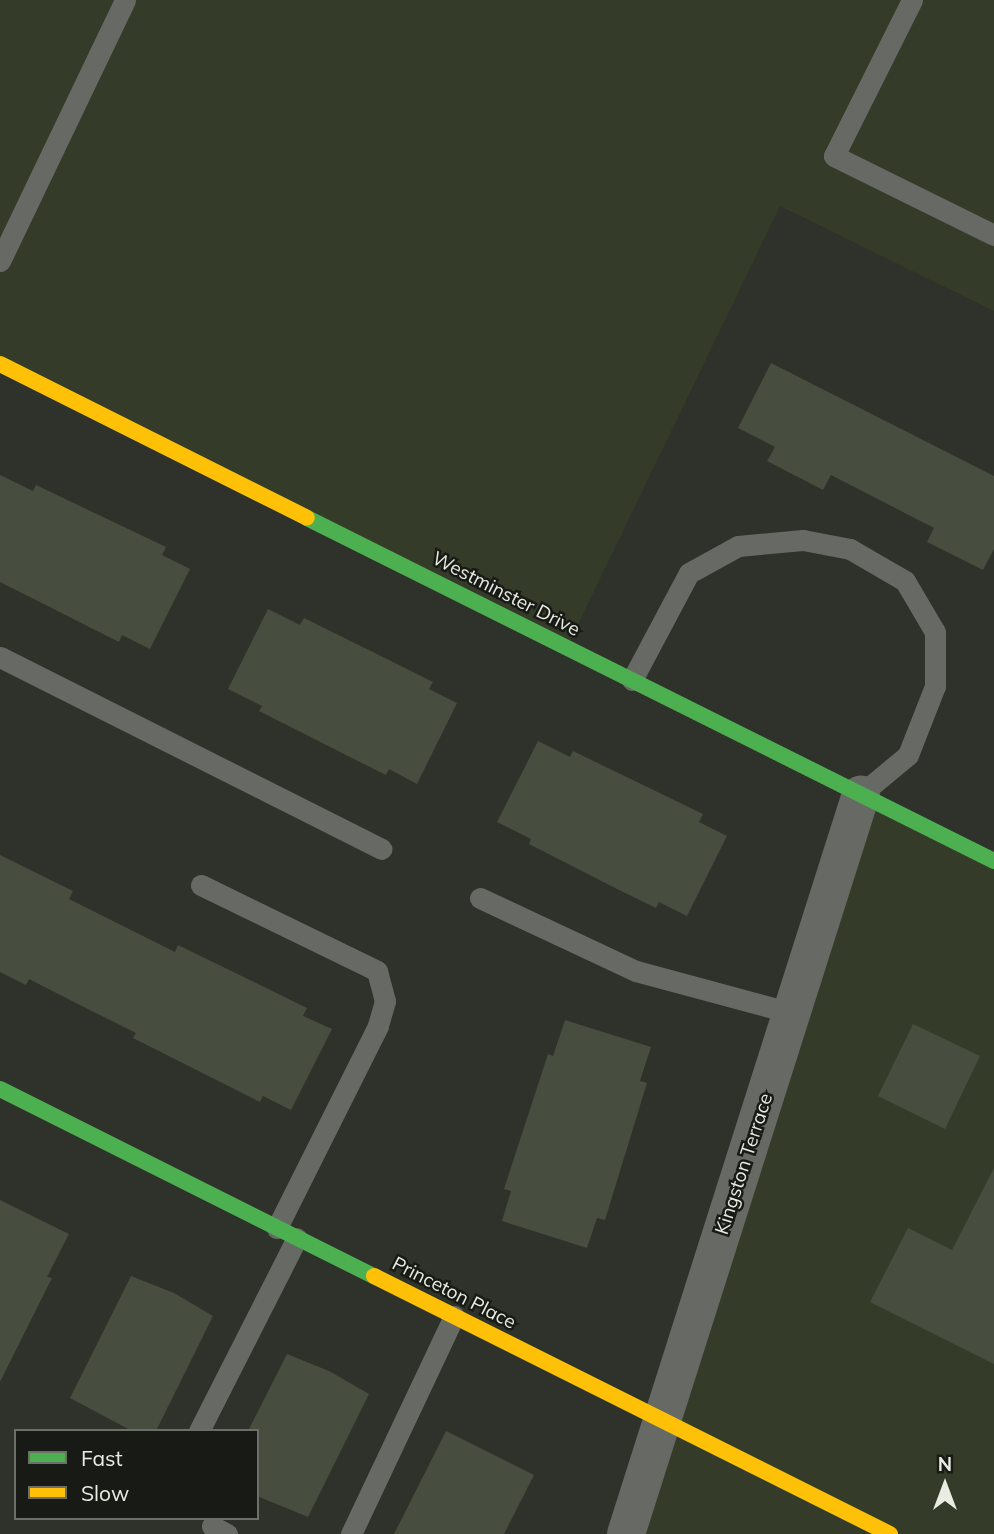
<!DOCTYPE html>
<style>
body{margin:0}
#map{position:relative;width:994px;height:1534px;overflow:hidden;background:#2e322a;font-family:Mulish,sans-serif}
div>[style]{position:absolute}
.built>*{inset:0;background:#343c29}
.building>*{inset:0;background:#474d3f}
.lane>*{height:21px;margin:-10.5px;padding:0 10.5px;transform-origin:10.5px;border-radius:10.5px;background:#676965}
.street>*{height:38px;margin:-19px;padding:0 19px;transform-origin:19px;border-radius:19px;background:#676965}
.fast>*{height:16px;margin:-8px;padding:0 8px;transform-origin:8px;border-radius:8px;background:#4caf50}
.slow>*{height:16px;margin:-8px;padding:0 8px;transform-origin:8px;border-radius:8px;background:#ffc107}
span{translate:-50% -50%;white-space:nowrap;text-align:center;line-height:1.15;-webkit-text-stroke:5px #181b15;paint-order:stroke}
.street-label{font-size:19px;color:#e8ece3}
.legend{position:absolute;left:14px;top:1429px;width:245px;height:91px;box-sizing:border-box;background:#181b15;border:2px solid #6b6f67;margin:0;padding:9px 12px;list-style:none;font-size:21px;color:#e8ece3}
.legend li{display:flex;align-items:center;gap:14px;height:35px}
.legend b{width:35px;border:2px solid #6b6f67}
.north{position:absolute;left:910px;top:1450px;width:70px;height:70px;-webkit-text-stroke:5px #181b15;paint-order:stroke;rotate:0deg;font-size:19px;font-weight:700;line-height:28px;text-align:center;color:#e8ece3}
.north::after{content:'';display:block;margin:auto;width:24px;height:32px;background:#e8ece3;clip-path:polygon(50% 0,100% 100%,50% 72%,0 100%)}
</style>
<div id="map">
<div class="built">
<div style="clip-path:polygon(0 0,994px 0,994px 311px,780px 206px,567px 647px,0 364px)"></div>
<div style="clip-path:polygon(861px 794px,994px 861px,994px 1534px,626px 1534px)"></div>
</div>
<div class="building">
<div style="clip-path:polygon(771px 363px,994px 476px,994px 549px,983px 570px,927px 542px,934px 528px,831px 475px,823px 490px,767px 461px,775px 447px,738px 428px)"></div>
<div style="clip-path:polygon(0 475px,33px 491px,36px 485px,166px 547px,162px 555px,190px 569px,150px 649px,122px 635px,119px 642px,0 582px)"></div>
<div style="clip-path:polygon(268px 609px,300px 625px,304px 618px,395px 663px,433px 682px,429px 689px,457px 703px,417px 784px,389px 769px,386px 775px,348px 756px,259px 711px,262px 706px,228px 689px)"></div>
<div style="clip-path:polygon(538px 741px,570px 757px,573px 751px,703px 814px,699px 822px,727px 836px,687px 916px,659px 902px,656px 908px,617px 889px,529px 844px,531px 839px,497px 822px)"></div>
<div style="clip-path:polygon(0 855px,73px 891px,69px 899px,175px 952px,178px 945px,307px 1008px,303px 1016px,332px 1029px,291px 1110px,263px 1096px,260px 1102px,133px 1038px,136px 1033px,76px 1003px,29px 979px,26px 985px,0 972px)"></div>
<div style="clip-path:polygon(565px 1020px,651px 1047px,640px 1081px,647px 1083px,605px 1220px,597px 1218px,587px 1248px,502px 1221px,511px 1191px,504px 1189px,517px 1149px,548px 1054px,553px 1056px)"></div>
<div style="clip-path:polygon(913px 1024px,980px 1056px,945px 1129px,878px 1096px)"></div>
<div style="clip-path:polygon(994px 1168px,994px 1364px,870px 1302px,908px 1228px,952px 1250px)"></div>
<div style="clip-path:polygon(0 1200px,69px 1234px,47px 1277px,52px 1278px,0 1382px)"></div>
<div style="clip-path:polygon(131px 1276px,174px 1293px,213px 1316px,156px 1431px,132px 1431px,70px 1398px)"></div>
<div style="clip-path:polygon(287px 1354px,329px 1371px,369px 1394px,308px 1517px,257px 1496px,257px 1431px,248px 1431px)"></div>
<div style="clip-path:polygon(446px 1431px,534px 1475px,504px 1534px,394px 1534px)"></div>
</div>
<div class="lane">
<div style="left:912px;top:0;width:174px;rotate:116.6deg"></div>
<div style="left:834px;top:156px;width:178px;rotate:26.3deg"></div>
<div style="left:0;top:261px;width:289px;rotate:-64.4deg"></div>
<div style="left:0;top:657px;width:427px;rotate:26.7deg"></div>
<div style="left:632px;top:680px;width:121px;rotate:-62deg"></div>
<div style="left:689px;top:573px;width:56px;rotate:-28.9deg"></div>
<div style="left:738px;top:546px;width:65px;rotate:-5.3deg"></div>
<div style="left:803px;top:540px;width:48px;rotate:10.8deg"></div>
<div style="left:850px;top:549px;width:64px;rotate:30.2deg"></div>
<div style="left:905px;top:581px;width:59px;rotate:59.5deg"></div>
<div style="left:935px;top:632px;width:54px;rotate:90deg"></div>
<div style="left:935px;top:686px;width:74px;rotate:111.4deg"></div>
<div style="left:908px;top:755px;width:61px;rotate:140.3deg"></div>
<div style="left:201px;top:885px;width:196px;rotate:26deg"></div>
<div style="left:377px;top:971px;width:31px;rotate:75deg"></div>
<div style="left:385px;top:1001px;width:26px;rotate:106deg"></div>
<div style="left:378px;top:1026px;width:226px;rotate:116.6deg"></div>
<div style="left:480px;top:898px;width:172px;rotate:25.1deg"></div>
<div style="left:636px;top:971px;width:162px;rotate:15.1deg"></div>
<div style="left:199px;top:1431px;width:216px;rotate:-63.1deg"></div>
<div style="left:212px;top:1526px;width:17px;rotate:28deg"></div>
<div style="left:351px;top:1534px;width:241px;rotate:-64.7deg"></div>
</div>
<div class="street">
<div style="left:626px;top:1534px;width:776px;rotate:-72.38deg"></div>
</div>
<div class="fast">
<div style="left:307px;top:518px;width:768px;rotate:26.53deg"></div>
<div style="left:0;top:1089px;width:418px;rotate:26.6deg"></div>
</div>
<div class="slow">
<div style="left:0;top:364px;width:343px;rotate:26.6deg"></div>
<div style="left:374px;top:1276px;width:577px;rotate:26.57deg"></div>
</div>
<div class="street-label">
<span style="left:506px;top:594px;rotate:27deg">Westminster Drive</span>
<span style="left:744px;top:1164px;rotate:-72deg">Kingston Terrace</span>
<span style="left:454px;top:1293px;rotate:27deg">Princeton Place</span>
</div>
<ul class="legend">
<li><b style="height:9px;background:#4caf50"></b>Fast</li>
<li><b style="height:9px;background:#ffc107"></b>Slow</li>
</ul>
<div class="north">N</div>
</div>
